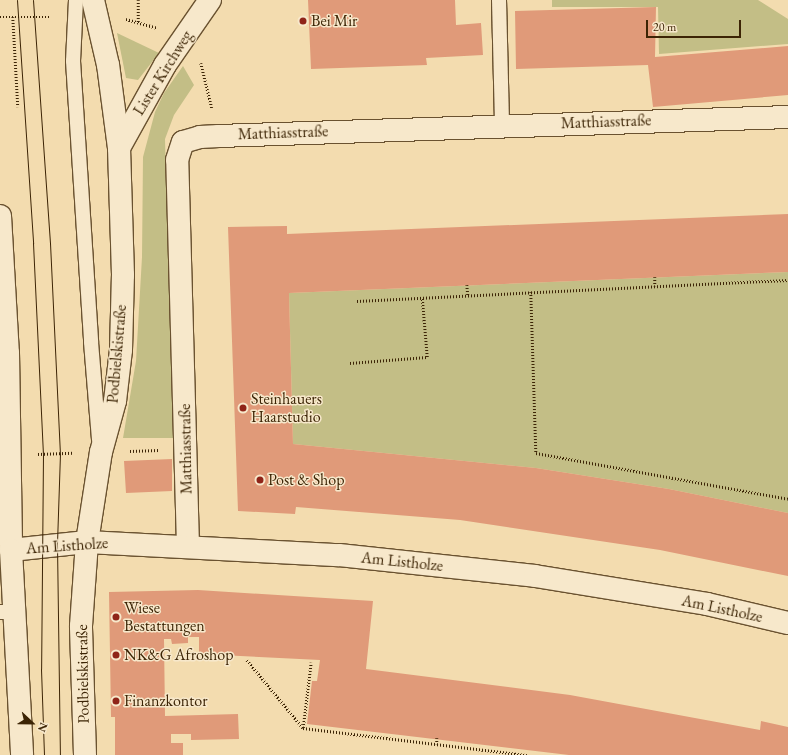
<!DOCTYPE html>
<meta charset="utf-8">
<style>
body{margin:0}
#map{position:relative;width:788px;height:755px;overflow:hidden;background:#f3dcaf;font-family:"EB Garamond",serif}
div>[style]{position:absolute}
.green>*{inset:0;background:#c3be86}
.building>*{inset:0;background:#e09a79}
.path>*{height:2.5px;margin-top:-1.25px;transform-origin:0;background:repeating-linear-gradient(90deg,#3c2405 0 1px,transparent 0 3px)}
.roads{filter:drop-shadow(1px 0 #6a5230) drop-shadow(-1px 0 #6a5230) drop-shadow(0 1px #6a5230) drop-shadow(0 -1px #6a5230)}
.lane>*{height:14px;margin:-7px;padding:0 7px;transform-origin:7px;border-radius:7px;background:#f7e8cb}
.street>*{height:22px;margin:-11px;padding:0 11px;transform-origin:11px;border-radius:11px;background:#f7e8cb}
.secondary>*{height:22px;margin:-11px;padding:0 11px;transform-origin:11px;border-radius:11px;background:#f7e8cb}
.tram>*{height:1px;margin:-0.5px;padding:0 0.5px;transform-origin:0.5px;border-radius:0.5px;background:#3c2405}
.dots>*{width:11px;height:11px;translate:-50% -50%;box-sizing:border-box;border:2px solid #f7e8cb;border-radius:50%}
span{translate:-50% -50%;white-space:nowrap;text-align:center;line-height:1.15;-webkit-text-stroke:3px #f7e8cb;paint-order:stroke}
.poi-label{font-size:16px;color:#3c2405}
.left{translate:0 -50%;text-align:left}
.street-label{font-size:16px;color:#3c2405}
.north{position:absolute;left:12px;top:703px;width:40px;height:40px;-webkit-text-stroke:3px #f7e8cb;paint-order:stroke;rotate:112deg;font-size:11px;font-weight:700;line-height:16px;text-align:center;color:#3c2405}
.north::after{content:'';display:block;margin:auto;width:14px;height:18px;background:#3c2405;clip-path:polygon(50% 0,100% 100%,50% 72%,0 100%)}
.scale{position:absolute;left:646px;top:20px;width:95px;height:18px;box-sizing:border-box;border:2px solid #3c2405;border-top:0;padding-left:5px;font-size:12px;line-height:14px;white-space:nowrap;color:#3c2405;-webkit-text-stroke:3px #f7e8cb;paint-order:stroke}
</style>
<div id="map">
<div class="green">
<div style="clip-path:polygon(552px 0,758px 0,788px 19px,788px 44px,659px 54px,658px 7px,552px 7px)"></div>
<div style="clip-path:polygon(117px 33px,159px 53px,138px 80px,126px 78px)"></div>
<div style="clip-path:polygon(183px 66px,194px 85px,174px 115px,165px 139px,173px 438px,123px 438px,136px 361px,142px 257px,143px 157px,155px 112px,164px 93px)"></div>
<div style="clip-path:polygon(788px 272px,788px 513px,669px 489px,536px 468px,293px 444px,289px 293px)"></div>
</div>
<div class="building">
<div style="clip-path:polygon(308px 0,455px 0,456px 25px,481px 23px,483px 55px,426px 58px,427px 65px,311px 69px)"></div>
<div style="clip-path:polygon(656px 7px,655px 57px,788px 46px,788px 95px,653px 107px,648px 65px,516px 69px,515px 11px)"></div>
<div style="clip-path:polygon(788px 214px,788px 272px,289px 293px,293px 444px,536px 468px,669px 489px,788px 513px,788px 576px,660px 550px,460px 520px,296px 507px,295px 514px,238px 511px,228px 227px,287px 226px,287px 234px)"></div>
<div style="clip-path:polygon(172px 459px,172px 491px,126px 493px,124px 461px)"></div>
<div style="clip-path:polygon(198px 590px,373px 601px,366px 669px,570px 695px,760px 730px,761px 721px,788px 727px,788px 755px,569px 755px,307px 724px,312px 681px,317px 681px,320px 660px,199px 654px,199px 637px,188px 637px,188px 643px,172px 644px,171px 639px,164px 639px,165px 716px,238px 714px,239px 739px,191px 740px,191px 734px,171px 734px,171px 743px,183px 743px,183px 755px,115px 755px,115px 717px,111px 717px,109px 592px)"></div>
</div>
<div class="path">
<div style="left:0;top:17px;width:51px"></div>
<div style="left:13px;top:17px;width:90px;rotate:86.8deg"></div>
<div style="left:126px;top:19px;width:32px;rotate:16deg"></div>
<div style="left:138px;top:22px;width:22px;rotate:-90deg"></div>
<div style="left:201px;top:63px;width:46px;rotate:76.3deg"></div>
<div style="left:655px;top:277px;width:9px;rotate:90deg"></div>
<div style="left:467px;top:285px;width:10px;rotate:84deg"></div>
<div style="left:531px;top:292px;width:161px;rotate:88.2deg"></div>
<div style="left:536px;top:453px;width:256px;rotate:10.3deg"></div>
<div style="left:357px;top:301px;width:432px;rotate:-2.8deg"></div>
<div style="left:350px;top:363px;width:77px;rotate:-4.5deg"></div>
<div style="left:427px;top:357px;width:59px;rotate:-94.8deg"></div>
<div style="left:130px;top:451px;width:29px;rotate:-2deg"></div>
<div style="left:38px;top:454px;width:35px;rotate:-2deg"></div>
<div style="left:247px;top:660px;width:88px;rotate:50.5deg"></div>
<div style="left:303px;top:728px;width:226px;rotate:6.9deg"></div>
<div style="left:303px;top:728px;width:66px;rotate:-83.1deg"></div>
<div style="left:437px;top:738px;width:6px;rotate:90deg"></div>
</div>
<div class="roads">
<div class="lane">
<div style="left:76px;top:0;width:61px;rotate:92.8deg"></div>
<div style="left:73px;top:61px;width:282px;rotate:86.3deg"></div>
<div style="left:91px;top:342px;width:98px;rotate:85.3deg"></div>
<div style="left:499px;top:0;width:125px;rotate:88.6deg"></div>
<div style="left:0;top:612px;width:15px"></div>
</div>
<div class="street">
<div style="left:188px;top:546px;width:386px;rotate:-91.6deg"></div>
<div style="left:177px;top:160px;width:19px;rotate:-72deg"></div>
<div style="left:183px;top:142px;width:18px;rotate:-16deg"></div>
<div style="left:200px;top:137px;width:19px;rotate:-3deg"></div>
<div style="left:219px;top:136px;width:569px;rotate:-1.91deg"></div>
<div style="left:11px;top:550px;width:76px;rotate:-6deg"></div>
<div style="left:87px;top:542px;width:252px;rotate:3deg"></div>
<div style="left:339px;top:555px;width:197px;rotate:6.1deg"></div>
<div style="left:535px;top:576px;width:174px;rotate:9.2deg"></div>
<div style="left:707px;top:604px;width:83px;rotate:13.2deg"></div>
</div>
<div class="secondary">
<div style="left:119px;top:148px;width:95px;rotate:-61deg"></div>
<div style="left:165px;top:65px;width:79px;rotate:-55.3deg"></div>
<div style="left:0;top:216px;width:137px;rotate:86.7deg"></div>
<div style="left:8px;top:353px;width:197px;rotate:89.1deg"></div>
<div style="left:11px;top:550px;width:205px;rotate:86.9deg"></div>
<div style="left:85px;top:755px;width:129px;rotate:-91.8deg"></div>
<div style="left:81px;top:626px;width:84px;rotate:-85.9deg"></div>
<div style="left:87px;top:542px;width:91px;rotate:-81.2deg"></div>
<div style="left:101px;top:452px;width:53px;rotate:-74.6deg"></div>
<div style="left:115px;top:401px;width:51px;rotate:-83.3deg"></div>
<div style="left:121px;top:350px;width:75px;rotate:-88.5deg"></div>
<div style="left:123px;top:275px;width:127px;rotate:-91.8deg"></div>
<div style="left:119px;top:148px;width:84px;rotate:-97.5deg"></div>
<div style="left:108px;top:65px;width:67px;rotate:-103deg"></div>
</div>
</div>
<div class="tram">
<div style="left:17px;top:0;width:244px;rotate:86.2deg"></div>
<div style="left:33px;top:243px;width:211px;rotate:87.3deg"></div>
<div style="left:43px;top:454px;width:215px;rotate:90.5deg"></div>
<div style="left:41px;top:669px;width:86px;rotate:88deg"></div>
<div style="left:33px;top:0;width:244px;rotate:86deg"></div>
<div style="left:50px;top:243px;width:210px;rotate:87.3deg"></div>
<div style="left:60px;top:453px;width:92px;rotate:91.9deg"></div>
<div style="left:57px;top:545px;width:210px;rotate:89.2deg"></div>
</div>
<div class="dots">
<div style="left:303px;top:21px;background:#8f2418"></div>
<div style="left:243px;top:408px;background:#8f2418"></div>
<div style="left:260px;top:480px;background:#8f2418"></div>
<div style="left:116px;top:617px;background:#8f2418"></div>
<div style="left:116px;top:655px;background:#8f2418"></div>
<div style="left:116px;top:701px;background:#8f2418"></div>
</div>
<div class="poi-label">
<span class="left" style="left:311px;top:21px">Bei Mir</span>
<span class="left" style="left:251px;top:408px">Steinhauers<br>Haarstudio</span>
<span class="left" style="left:268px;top:480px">Post &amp; Shop</span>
<span class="left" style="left:124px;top:617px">Wiese<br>Bestattungen</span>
<span class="left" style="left:124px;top:655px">NK&amp;G Afroshop</span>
<span class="left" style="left:124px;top:701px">Finanzkontor</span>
</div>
<div class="street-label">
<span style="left:163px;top:73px;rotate:-58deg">Lister Kirchweg</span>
<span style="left:606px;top:122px;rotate:-2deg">Matthiasstraße</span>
<span style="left:283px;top:133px;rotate:-2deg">Matthiasstraße</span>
<span style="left:117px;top:354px;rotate:-85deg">Podbielskistraße</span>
<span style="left:186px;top:449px;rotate:-91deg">Matthiasstraße</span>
<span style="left:67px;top:546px;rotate:-4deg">Am Listholze</span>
<span style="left:402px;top:562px;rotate:6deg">Am Listholze</span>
<span style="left:722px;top:609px;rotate:12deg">Am Listholze</span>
<span style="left:83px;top:674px;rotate:-91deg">Podbielskistraße</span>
</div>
<div class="north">N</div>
<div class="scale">20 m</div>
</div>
